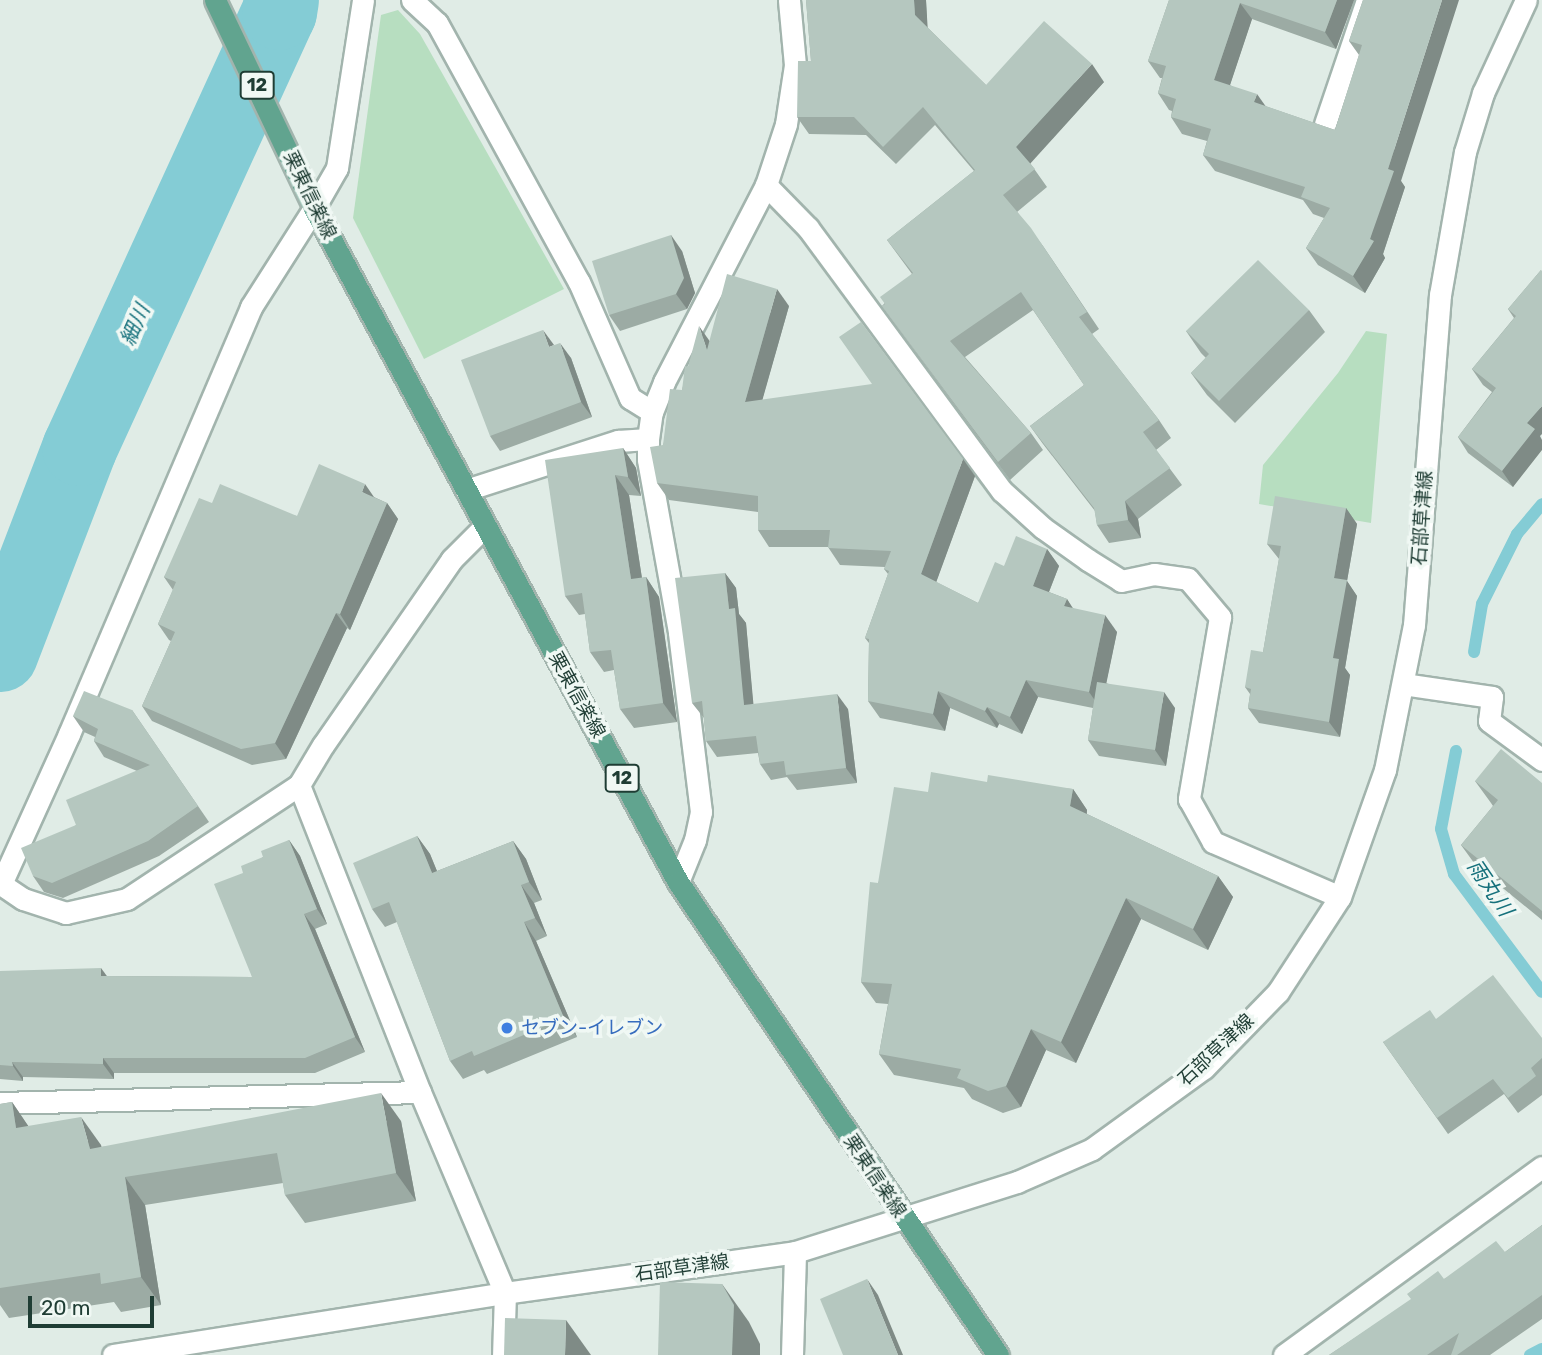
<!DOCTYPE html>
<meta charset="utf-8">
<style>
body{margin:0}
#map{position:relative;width:1542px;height:1355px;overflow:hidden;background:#e0ece6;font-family:Rubik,"Noto Sans JP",sans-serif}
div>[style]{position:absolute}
.green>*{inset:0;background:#b7dec0}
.stream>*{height:12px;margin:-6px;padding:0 6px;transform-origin:6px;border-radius:6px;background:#84ccd5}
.river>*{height:75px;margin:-37.5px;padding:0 37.5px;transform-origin:37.5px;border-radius:37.5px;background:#84ccd5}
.roads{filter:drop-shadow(2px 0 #a2b4ad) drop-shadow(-2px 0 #a2b4ad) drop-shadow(0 2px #a2b4ad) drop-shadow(0 -2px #a2b4ad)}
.lane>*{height:21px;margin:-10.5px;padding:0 10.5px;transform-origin:10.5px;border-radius:10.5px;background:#fff}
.street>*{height:21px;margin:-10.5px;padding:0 10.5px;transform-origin:10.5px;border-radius:10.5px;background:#fff}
.secondary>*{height:21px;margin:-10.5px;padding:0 10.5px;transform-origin:10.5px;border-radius:10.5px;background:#fff}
.primary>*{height:21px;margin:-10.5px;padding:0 10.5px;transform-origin:10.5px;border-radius:10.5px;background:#61a48f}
.wall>*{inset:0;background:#9caba4}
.shaded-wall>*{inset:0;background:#7f8b86}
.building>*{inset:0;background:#b5c7bf}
.dots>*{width:19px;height:19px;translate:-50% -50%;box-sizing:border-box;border:4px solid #f0f8f4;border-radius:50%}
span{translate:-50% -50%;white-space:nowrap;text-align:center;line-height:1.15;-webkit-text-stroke:7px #f0f8f4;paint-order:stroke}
.shield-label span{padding:2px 5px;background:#f0f8f4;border:2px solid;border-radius:5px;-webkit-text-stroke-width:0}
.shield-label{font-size:18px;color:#1f3d34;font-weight:700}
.street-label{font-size:19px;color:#1f3d34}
.shop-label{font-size:19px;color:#366cbe}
.left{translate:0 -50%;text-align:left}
.water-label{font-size:21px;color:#16717c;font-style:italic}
.scale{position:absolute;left:28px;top:1296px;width:126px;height:32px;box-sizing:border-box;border:4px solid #1f3d34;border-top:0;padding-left:9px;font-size:21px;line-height:24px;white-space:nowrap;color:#1f3d34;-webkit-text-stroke:5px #f0f8f4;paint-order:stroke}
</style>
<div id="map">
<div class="green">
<div style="clip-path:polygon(398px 10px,420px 34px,564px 289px,424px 359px,353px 218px,381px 15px)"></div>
<div style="clip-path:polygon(1366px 331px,1387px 334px,1371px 523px,1259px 504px,1263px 465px,1338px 373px)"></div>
</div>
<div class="stream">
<div style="left:1474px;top:652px;width:49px;rotate:-80.5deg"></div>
<div style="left:1482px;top:604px;width:78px;rotate:-63.4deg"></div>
<div style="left:1517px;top:534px;width:39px;rotate:-50deg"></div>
<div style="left:1456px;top:751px;width:79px;rotate:100.9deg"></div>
<div style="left:1441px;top:829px;width:47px;rotate:73.9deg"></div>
<div style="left:1454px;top:874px;width:147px;rotate:53.3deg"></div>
<div style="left:1530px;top:1355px;width:13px;rotate:-27deg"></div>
</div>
<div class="river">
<div style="left:0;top:654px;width:221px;rotate:-69deg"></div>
<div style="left:79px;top:448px;width:480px;rotate:-65.4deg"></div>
<div style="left:279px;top:12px;width:12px;rotate:-81deg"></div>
</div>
<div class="roads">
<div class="lane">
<div style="left:412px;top:0;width:34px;rotate:43deg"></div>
<div style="left:437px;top:23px;width:295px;rotate:61.3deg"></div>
<div style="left:579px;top:282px;width:127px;rotate:66.3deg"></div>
<div style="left:630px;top:398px;width:26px;rotate:32deg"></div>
<div style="left:1325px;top:124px;width:131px;rotate:-71.3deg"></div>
<div style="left:766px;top:185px;width:60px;rotate:45.7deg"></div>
<div style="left:808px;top:228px;width:327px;rotate:53.6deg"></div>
<div style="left:1002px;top:491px;width:55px;rotate:42.1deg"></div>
<div style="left:1043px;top:528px;width:55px;rotate:35.4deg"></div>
<div style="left:314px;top:208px;width:46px;rotate:-60.1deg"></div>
<div style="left:337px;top:168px;width:170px;rotate:-81.2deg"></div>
<div style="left:466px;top:490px;width:160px;rotate:-17.9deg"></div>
<div style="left:618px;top:441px;width:30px;rotate:-4deg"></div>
<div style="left:678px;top:882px;width:45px;rotate:-68deg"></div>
<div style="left:695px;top:840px;width:29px;rotate:-78deg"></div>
<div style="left:701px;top:812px;width:181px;rotate:-97deg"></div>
<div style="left:679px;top:632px;width:176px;rotate:-100.2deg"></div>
<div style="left:648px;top:459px;width:20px;rotate:-90deg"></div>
<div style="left:648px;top:439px;width:27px;rotate:-82deg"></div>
<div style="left:652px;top:412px;width:32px;rotate:-68deg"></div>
<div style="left:664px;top:382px;width:222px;rotate:-62.6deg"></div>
<div style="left:766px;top:185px;width:64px;rotate:-71.8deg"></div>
<div style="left:786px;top:124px;width:60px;rotate:-81.3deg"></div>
<div style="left:795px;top:65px;width:65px;rotate:-95.3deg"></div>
</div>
<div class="street">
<div style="left:485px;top:526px;width:47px;rotate:135deg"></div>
<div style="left:452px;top:559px;width:226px;rotate:124.7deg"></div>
<div style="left:323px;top:745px;width:47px;rotate:121deg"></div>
<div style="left:299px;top:785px;width:330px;rotate:68.5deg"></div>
<div style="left:420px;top:1092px;width:218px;rotate:67.1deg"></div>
<div style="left:505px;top:1293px;width:62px;rotate:91.8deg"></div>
<div style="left:1088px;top:560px;width:39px;rotate:32deg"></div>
<div style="left:1121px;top:581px;width:34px;rotate:-12deg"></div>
<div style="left:1154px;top:574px;width:34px;rotate:8deg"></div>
<div style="left:1188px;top:579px;width:50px;rotate:49.9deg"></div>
<div style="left:1220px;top:617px;width:185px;rotate:99.7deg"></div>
<div style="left:1189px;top:799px;width:49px;rotate:60.8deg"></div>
<div style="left:1213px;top:842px;width:138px;rotate:23.4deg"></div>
<div style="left:1403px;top:684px;width:90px;rotate:8.3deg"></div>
<div style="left:1492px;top:697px;width:24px;rotate:97deg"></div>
<div style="left:1489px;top:721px;width:66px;rotate:36.3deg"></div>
<div style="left:299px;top:785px;width:206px;rotate:146.5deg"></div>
<div style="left:127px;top:899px;width:63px;rotate:167.1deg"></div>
<div style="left:66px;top:913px;width:45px;rotate:-162deg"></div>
<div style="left:23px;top:899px;width:27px;rotate:-146deg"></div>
<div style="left:1px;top:884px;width:165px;rotate:-65.6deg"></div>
<div style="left:69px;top:734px;width:464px;rotate:-66.9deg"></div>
<div style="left:251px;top:307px;width:117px;rotate:-57.5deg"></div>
<div style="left:0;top:1103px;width:420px;rotate:-1.5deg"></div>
<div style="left:792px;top:1355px;width:103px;rotate:-88.3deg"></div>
<div style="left:1284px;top:1355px;width:319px;rotate:-36.1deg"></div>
</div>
<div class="secondary">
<div style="left:113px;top:1355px;width:397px;rotate:-9deg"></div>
<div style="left:505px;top:1293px;width:293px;rotate:-8deg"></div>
<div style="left:795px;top:1252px;width:233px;rotate:-17.5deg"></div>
<div style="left:1017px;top:1182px;width:82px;rotate:-23.7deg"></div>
<div style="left:1092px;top:1149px;width:138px;rotate:-35.9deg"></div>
<div style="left:1204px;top:1068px;width:106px;rotate:-45.8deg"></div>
<div style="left:1278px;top:992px;width:113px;rotate:-56.9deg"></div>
<div style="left:1340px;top:897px;width:135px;rotate:-70.5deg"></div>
<div style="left:1385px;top:770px;width:148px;rotate:-78.7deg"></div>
<div style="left:1414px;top:625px;width:331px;rotate:-85.5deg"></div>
<div style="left:1440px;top:295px;width:145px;rotate:-80.1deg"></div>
<div style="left:1465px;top:152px;width:62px;rotate:-73deg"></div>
<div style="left:1483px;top:93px;width:102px;rotate:-65.2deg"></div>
</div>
<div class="primary">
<div style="left:215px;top:0;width:230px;rotate:64.5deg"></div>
<div style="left:314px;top:208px;width:766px;rotate:61.63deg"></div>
<div style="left:678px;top:882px;width:571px;rotate:55.92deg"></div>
</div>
</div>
<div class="wall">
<div style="clip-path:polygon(806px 0,926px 0,927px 27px,986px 85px,1104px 82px,1030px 163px,1047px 187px,1017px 212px,1043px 246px,1099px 329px,1092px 334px,1159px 420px,1171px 438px,1156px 450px,1182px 485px,1138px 519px,1141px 538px,1109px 543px,1097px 525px,1095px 511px,1043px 444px,1030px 426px,1084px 385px,1033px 310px,965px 357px,1031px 433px,1043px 450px,1010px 480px,882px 306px,912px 274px,887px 240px,974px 171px,935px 125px,896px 164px,866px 135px,809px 134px,797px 117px,811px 61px)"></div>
<div style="clip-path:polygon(1169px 0,1354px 0,1336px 49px,1252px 19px,1230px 85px,1265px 106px,1335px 130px,1359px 55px,1349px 41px,1363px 0,1401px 181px,1405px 187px,1383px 254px,1385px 258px,1365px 293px,1318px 265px,1306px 248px,1324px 218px,1313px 214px,1303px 200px,1215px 171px,1203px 155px,1207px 141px,1182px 134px,1171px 117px,1172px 111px,1169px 110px,1158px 93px,1162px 78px,1160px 78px,1148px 61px)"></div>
<div style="clip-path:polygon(682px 251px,695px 293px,687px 309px,620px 331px,609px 315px)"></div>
<div style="clip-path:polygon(1541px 270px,1540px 436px,1513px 487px,1468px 453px,1458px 437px,1492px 392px,1483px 385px,1472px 369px,1514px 318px,1508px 309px)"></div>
<div style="clip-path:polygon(789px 306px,762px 400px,975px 476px,936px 582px,978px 603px,1004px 566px,1047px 549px,1059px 566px,1049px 592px,1067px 599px,1072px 608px,1117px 632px,1106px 683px,1175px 708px,1166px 766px,1099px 756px,1088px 740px,1093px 708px,1038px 697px,1022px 734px,999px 724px,997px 728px,950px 708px,945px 731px,880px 718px,868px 701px,869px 643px,865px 638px,888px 574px,884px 569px,885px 567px,840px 565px,828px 547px,769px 547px,758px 530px,758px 512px,669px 500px,657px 483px,663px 445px,682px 390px,688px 367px,710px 341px)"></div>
<div style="clip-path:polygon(1309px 310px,1325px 332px,1235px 423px,1207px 395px,1191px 373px,1206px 358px,1201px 353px,1186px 331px)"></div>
<div style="clip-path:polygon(554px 345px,571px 358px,592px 417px,500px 451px,490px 436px)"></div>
<div style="clip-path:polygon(623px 448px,636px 468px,641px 496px,629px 495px,642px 578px,646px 577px,659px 597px,677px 722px,634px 728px,620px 709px,614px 670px,604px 672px,590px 652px,585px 614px,579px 615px,565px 596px)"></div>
<div style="clip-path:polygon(374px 497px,387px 503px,398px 519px,350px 630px,347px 628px,286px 759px,252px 765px,152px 721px,142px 706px,171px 641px,169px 640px,158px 624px,173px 590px,164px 577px,212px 503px,297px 516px)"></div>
<div style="clip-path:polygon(1346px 508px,1357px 524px,1347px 581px,1357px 596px,1345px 668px,1350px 675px,1340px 737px,1259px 723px,1248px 708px,1250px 694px,1245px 687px,1263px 652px,1279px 559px,1267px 544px)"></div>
<div style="clip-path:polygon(725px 573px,736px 588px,739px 614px,746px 623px,753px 704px,848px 709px,857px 783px,797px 790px,787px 777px,771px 780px,760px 764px,758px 753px,717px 757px,706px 741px,704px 718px,692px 703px)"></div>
<div style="clip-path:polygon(132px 710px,209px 822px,159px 856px,63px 898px,44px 892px,33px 876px,76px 825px,137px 771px,104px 757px,94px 741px,95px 737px,84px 732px,73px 716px)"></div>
<div style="clip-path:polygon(1475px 781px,1542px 783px,1542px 920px,1477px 867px,1461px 845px,1493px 806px,1491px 803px)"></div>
<div style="clip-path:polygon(987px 782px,1073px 789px,1087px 810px,1087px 814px,1218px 876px,1233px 897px,1208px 950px,1141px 919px,1076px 1063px,1046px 1050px,1021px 1107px,1003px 1113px,972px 1099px,964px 1088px,894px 1075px,879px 1054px,888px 1004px,876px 1003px,861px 982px,878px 883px,928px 792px)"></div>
<div style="clip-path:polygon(417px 836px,430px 854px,437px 871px,513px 841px,526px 859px,542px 900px,534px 903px,547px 936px,536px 941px,577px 1037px,487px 1074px,484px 1070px,463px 1079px,450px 1061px,397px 922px,385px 927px,372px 909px)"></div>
<div style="clip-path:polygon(289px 840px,300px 856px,327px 924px,315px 929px,365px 1052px,315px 1073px,114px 1073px,114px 1079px,23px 1077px,23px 1081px,0 1079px,0 971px,107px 976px,252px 977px,243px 873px,263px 857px)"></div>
<div style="clip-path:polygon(1436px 1019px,1542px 1038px,1542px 1095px,1518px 1113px,1504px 1094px,1448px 1134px,1383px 1042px)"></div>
<div style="clip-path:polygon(12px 1102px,28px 1126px,101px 1145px,101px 1147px,401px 1121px,416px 1201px,305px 1223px,285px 1195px,283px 1183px,145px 1205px,161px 1305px,121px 1312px,114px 1302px,9px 1318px,0 1305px,0 1104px)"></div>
<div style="clip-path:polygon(1542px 1225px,1542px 1319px,1490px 1355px,1329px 1355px,1444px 1279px,1505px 1252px)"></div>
</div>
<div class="shaded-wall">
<div style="clip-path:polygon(914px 0,926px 0,928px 33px,915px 15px)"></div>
<div style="clip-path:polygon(1337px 0,1354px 0,1336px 49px,1325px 32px)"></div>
<div style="clip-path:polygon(1442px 0,1459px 0,1401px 181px,1405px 187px,1383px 254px,1385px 258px,1365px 293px,1353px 276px,1370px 239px,1388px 169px)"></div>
<div style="clip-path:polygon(1240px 3px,1252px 19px,1226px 97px,1214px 80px)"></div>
<div style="clip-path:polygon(1092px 64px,1104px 82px,1029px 165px,1016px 147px)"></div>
<div style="clip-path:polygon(1257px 94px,1269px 111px,1254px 102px)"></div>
<div style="clip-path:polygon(671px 235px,682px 251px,695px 293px,687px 309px,676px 294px)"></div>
<div style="clip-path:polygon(777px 289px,789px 306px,757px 419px,745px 402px)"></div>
<div style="clip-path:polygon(699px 326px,711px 343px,707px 350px)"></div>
<div style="clip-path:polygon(543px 330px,554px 345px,549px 347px)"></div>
<div style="clip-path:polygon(560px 343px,571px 358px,592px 417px,581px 402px)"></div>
<div style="clip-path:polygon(1542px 406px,1542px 434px,1540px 436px,1542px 440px,1542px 450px,1513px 487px,1502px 471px,1527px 423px)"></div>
<div style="clip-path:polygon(623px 448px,636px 468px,641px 496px,628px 477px)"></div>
<div style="clip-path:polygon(963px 459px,975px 476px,933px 591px,921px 574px)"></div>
<div style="clip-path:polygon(615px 475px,629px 495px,645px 598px,631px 579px)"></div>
<div style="clip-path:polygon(365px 484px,376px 500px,362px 492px)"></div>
<div style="clip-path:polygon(1125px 501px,1138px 519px,1141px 538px,1128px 520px)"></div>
<div style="clip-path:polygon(387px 503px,398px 519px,350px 630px,340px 614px)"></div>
<div style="clip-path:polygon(1346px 508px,1357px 524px,1347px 581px,1357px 596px,1345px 668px,1350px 675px,1340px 737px,1329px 722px,1334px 578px)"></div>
<div style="clip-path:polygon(1047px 549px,1059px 566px,1045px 602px,1033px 586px)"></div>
<div style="clip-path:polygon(725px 573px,736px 588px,739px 614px,746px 623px,755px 721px,744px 705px,729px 609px)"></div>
<div style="clip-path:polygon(646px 577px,659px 597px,677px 722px,663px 703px)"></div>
<div style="clip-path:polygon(1067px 599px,1078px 616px,1064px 606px)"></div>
<div style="clip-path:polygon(336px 613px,347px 628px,286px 759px,275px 743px)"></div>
<div style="clip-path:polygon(1105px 615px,1117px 632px,1101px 709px,1089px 692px)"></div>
<div style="clip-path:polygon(1026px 680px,1038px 697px,1022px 734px,1010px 717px)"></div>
<div style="clip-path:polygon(938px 691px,950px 708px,945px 731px,933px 714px)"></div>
<div style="clip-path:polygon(1164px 692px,1175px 708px,1166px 766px,1155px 750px)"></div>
<div style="clip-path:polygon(837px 694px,848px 709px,857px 783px,846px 768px)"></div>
<div style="clip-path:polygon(987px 707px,999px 724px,997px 728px,985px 711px)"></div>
<div style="clip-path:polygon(1073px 789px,1087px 810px,1085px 827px,1070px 806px)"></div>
<div style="clip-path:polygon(417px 836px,430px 854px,445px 891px,432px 873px)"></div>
<div style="clip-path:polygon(289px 840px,300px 856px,327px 924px,317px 909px)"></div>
<div style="clip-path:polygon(513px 841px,526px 859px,542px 900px,529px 882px)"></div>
<div style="clip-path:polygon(1218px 876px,1233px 897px,1208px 950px,1193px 929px)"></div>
<div style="clip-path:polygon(521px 885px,534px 903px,547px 936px,535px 918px)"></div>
<div style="clip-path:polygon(1126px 898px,1141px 919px,1076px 1063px,1061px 1042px)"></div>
<div style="clip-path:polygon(304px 914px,315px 929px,365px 1052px,355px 1037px)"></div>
<div style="clip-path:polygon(524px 922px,536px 941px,577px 1037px,564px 1018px)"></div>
<div style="clip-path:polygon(101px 968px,112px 983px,101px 976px)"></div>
<div style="clip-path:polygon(1031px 1029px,1046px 1050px,1021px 1107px,1006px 1086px)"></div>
<div style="clip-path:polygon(103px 1058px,114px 1073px,114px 1079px,103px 1064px)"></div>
<div style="clip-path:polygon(12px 1062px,23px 1077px,23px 1081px,13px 1066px)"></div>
<div style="clip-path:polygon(381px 1093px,401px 1121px,416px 1201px,396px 1173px)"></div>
<div style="clip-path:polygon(12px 1102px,31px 1130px,16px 1128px)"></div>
<div style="clip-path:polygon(81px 1117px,101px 1145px,110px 1177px,90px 1149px)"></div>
<div style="clip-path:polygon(125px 1177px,145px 1205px,161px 1305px,141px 1277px)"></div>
<div style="clip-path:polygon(867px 1279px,878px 1295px,903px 1355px,898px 1355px)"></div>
<div style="clip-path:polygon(722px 1284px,749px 1322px,760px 1344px,760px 1355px,732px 1355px)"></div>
<div style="clip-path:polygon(566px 1320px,591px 1355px,565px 1355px)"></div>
</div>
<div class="building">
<div style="clip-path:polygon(806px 0,914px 0,915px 15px,986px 85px,1044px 21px,1092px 64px,1016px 147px,1035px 169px,1003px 195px,1031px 228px,1087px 312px,1079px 317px,1159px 420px,1143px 432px,1170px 468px,1125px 501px,1128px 520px,1097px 525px,1094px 508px,1030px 426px,1084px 385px,1021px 292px,950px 341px,1031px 433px,998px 462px,882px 306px,885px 304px,880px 297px,913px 273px,887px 240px,975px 170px,923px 107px,883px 147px,854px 117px,797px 117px,798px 61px,811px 61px)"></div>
<div style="clip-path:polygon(1169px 0,1337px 0,1325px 32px,1240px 3px,1214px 80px,1257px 94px,1254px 102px,1335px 130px,1362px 45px,1349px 41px,1363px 0,1442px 0,1388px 169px,1394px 171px,1370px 239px,1374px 241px,1353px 276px,1306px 248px,1330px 208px,1301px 197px,1305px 187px,1203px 155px,1211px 129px,1171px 117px,1176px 99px,1158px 93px,1166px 66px,1148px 61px)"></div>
<div style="clip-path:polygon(671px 235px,684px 278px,676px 294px,609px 315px,592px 261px)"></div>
<div style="clip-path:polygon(1258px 260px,1309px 310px,1219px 401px,1191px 373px,1209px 354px,1186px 331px)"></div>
<div style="clip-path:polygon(1541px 270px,1542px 271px,1542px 406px,1527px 423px,1535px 429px,1502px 471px,1458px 437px,1496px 388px,1472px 369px,1516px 316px,1508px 309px)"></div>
<div style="clip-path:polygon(727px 274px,777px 289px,745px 402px,872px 384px,839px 337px,861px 322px,963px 459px,921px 574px,978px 603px,995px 562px,1004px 566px,1016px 536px,1047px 549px,1033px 586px,1067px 599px,1064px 606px,1105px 615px,1089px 692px,1026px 680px,1010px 717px,987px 707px,985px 711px,938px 691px,933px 714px,868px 701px,869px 639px,865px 638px,889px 571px,884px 569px,891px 551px,828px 548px,830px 530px,758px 530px,758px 496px,657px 483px,650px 447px,663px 445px,670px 389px,682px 390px,685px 366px,688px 367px,699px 326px,707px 350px)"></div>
<div style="clip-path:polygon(543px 330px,549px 347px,560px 343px,581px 402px,490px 436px,461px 360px)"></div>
<div style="clip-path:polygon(623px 448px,628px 477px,615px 475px,631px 579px,646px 577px,663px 703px,620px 709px,611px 650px,590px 652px,582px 593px,565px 596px,545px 460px)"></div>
<div style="clip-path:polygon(319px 464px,365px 484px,362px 492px,387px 503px,340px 614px,336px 613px,275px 743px,241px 749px,142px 706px,175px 632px,158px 624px,176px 582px,164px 577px,199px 498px,212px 503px,220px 484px,297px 516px)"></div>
<div style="clip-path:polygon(1275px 496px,1346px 508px,1334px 578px,1347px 580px,1333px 658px,1339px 659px,1329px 722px,1248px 708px,1251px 689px,1245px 687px,1251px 650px,1263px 652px,1281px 546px,1267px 544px)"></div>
<div style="clip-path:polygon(725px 573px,729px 609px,735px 608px,744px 705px,837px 694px,846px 768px,786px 775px,784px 761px,760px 764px,756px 736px,706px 741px,702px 701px,692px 703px,675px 578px)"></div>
<div style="clip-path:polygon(1097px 682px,1164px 692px,1155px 750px,1088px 740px)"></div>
<div style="clip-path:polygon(84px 691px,132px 710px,198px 806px,148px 841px,52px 883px,33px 876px,21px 848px,76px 825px,66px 800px,150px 765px,94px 741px,98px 729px,73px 716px)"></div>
<div style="clip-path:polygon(1501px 749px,1542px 783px,1542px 911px,1461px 845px,1498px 800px,1475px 781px)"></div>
<div style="clip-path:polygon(931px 772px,987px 782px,988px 775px,1073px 789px,1070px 806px,1218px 876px,1193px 929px,1126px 898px,1061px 1042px,1031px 1029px,1006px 1086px,988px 1091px,957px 1078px,961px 1069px,879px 1054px,892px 984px,861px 982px,870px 882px,878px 883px,894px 787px,928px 792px)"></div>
<div style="clip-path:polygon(417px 836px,432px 873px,513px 841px,529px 882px,521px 885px,535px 918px,524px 922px,564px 1018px,474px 1056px,472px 1051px,450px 1061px,389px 902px,372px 909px,353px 863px)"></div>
<div style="clip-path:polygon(289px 840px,317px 909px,304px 914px,355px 1037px,305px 1058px,103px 1058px,103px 1064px,12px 1062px,13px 1066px,0 1065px,0 971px,101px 968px,101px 976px,252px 977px,214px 884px,243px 873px,241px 866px,263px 857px,261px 851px)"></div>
<div style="clip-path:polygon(1493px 975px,1542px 1038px,1542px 1058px,1531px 1068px,1536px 1076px,1508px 1098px,1493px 1079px,1437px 1118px,1383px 1042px,1430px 1010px,1436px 1019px)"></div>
<div style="clip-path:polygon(381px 1093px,396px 1173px,285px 1195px,277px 1153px,125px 1177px,141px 1277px,101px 1284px,100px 1273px,0 1288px,0 1104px,12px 1102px,16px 1128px,81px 1117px,90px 1149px)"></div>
<div style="clip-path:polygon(1542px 1225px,1542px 1295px,1457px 1355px,1451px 1355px,1459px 1333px,1427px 1355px,1329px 1355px,1411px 1299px,1407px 1294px,1438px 1271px,1444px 1279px,1496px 1241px,1505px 1252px)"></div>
<div style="clip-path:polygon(867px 1279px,898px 1355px,843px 1355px,820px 1299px)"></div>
<div style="clip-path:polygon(660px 1282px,722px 1284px,734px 1305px,732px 1355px,658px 1355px)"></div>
<div style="clip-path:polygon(505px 1318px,566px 1320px,565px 1355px,504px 1355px)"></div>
</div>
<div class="dots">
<div style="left:507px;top:1028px;background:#3f7fe0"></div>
</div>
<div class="shield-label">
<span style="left:257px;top:85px">12</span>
<span style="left:622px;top:778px">12</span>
</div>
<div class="street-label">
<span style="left:310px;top:195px;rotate:64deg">栗東信楽線</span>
<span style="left:1422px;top:518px;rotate:-86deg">石部草津線</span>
<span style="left:577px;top:695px;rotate:61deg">栗東信楽線</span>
<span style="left:1216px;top:1050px;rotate:-43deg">石部草津線</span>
<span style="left:875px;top:1176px;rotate:56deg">栗東信楽線</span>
<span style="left:682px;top:1268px;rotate:-8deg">石部草津線</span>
</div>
<div class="shop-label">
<span class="left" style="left:521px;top:1028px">セブン-イレブン</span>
</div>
<div class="water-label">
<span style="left:135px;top:325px;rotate:-66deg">細川</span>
<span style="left:1490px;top:888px;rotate:56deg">雨丸川</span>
</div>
<div class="scale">20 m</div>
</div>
